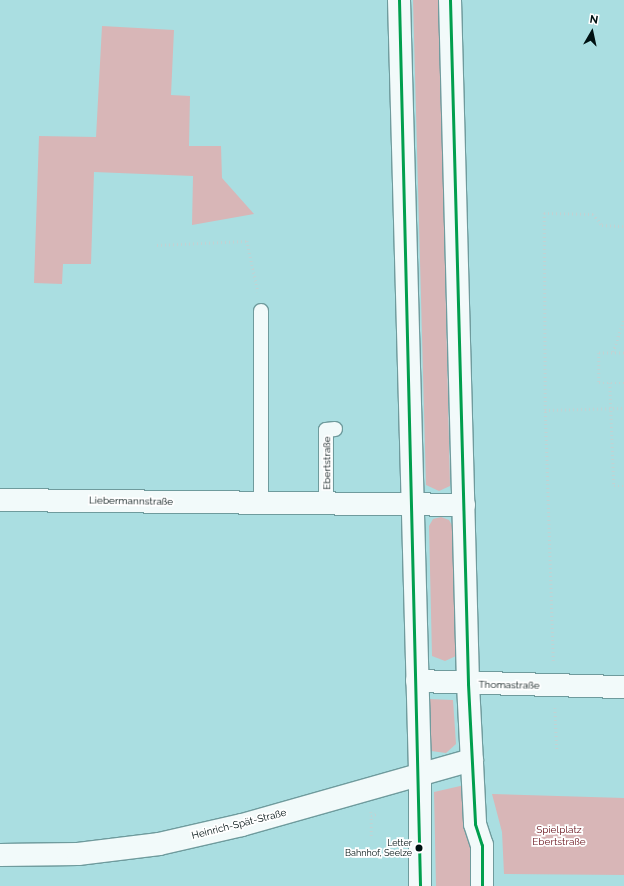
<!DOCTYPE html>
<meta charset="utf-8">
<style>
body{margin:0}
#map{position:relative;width:624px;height:886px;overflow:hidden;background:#aadee1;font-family:Raleway,sans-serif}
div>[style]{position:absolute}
.green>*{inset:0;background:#d8b6b7}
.path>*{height:2.5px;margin-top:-1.25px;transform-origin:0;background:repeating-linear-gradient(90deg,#c2d2d3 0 1px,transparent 0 4px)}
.roads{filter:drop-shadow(1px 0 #6f9b9d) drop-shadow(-1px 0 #6f9b9d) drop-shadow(0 1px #6f9b9d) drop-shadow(0 -1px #6f9b9d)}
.lane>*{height:14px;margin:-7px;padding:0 7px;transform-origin:7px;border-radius:7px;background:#f2fafa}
.street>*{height:22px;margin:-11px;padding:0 11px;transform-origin:11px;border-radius:11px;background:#f2fafa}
.bus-1>*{height:3px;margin:-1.5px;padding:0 1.5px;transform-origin:1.5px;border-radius:1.5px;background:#009f4e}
.dots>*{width:11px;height:11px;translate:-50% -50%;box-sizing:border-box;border:2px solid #fff;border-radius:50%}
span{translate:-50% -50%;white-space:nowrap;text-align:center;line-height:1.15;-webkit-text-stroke:3.5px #fff;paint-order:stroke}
.bus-label{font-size:9px;color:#001112}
.right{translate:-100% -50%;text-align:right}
.street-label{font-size:10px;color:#001112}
.park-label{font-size:10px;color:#69131c}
.north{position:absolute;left:572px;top:12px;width:40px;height:40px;-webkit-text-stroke:3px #fff;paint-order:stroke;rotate:9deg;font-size:11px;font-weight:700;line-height:16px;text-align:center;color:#001112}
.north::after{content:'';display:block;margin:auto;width:14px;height:18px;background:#001112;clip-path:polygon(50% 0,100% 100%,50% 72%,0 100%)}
</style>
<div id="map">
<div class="green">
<div style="clip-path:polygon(413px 0,439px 0,450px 486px,439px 491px,426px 485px)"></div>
<div style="clip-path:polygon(102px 26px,174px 30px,171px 95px,190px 96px,189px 146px,221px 146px,222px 178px,254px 214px,192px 225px,193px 176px,94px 172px,91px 264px,63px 264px,62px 284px,34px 283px,39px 136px,96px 137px)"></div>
<div style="clip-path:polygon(441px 517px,449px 520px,453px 527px,456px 656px,445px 661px,432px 656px,429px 526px,433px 519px)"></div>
<div style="clip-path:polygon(428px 699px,453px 700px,456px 744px,446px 753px,431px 751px)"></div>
<div style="clip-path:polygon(469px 784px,472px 886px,436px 886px,434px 792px)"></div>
<div style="clip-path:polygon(492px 794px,624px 798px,624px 875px,504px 874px,502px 832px)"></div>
</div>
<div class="path">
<div style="left:620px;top:161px;width:4px"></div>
<div style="left:157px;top:245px;width:90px;rotate:-2.5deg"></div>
<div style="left:247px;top:241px;width:52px;rotate:77.8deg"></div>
<div style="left:613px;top:352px;width:36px;rotate:-72deg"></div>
<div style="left:624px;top:353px;width:25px;rotate:180deg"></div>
<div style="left:599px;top:353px;width:30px;rotate:90deg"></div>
<div style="left:599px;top:383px;width:25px"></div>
<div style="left:610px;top:383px;width:103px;rotate:87.8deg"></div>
<div style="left:614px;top:486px;width:10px"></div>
<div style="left:545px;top:410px;width:197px;rotate:-90.3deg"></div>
<div style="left:544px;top:213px;width:49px;rotate:1.2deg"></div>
<div style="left:593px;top:214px;width:14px;rotate:51deg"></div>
<div style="left:602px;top:225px;width:22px;rotate:3deg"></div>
<div style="left:553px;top:661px;width:251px;rotate:-91.8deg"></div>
<div style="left:545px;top:410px;width:79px;rotate:-1.5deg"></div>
<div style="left:555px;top:708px;width:42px;rotate:87.3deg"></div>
<div style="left:371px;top:812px;width:4px;rotate:90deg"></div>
<div style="left:371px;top:816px;width:8px;rotate:-23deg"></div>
<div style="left:371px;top:836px;width:20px;rotate:-90deg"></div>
</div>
<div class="roads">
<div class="lane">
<div style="left:261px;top:503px;width:192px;rotate:-90deg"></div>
<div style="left:326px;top:505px;width:75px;rotate:-90deg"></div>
<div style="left:326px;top:430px;width:9px;rotate:-6deg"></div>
</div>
<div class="street">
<div style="left:399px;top:0;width:773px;rotate:88.44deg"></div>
<div style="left:420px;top:773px;width:113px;rotate:90deg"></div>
<div style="left:450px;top:0;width:684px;rotate:88.49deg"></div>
<div style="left:468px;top:684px;width:140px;rotate:87.1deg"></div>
<div style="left:475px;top:824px;width:22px;rotate:72deg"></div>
<div style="left:482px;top:845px;width:41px;rotate:90deg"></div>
<div style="left:0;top:500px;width:464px;rotate:0.6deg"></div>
<div style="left:417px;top:681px;width:207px;rotate:1.7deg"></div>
<div style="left:0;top:855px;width:78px;rotate:-0.7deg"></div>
<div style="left:78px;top:854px;width:82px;rotate:-7deg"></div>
<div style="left:159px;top:844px;width:85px;rotate:-12.9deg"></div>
<div style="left:242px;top:825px;width:239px;rotate:-15.8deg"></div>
</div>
</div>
<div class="bus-1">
<div style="left:399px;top:0;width:886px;rotate:88.64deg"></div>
<div style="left:450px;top:0;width:684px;rotate:88.49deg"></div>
<div style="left:468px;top:684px;width:140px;rotate:87.1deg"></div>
<div style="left:475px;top:824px;width:22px;rotate:72deg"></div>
<div style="left:482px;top:845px;width:41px;rotate:90deg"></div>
</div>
<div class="dots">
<div style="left:419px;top:848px;background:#001112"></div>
</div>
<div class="bus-label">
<span class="right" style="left:412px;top:848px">Letter<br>Bahnhof, Seelze</span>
</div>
<div class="street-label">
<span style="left:327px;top:463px;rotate:-90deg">Ebertstraße</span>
<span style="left:131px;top:501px;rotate:1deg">Liebermannstraße</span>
<span style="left:509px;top:685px;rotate:1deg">Thomastraße</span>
<span style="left:239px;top:824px;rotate:-14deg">Heinrich-Spät-Straße</span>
</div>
<div class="park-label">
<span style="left:559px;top:835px">Spielplatz<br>Ebertstraße</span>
</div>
<div class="north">N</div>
</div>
